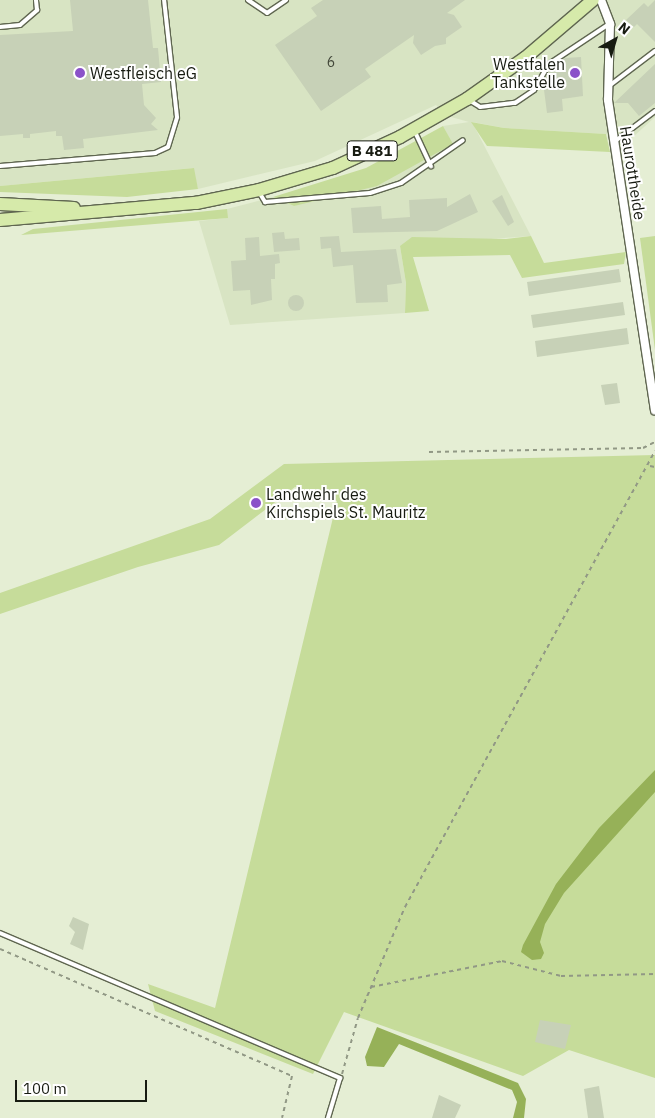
<!DOCTYPE html>
<style>
body{margin:0}
#map{position:relative;width:655px;height:1118px;overflow:hidden;background:#e5eed4;font-family:"IBM Plex Sans",sans-serif}
div>[style]{position:absolute}
.built>*{inset:0;background:#d8e4c3}
.green>*{inset:0;background:#c6dc9a}
.water>*{inset:0;background:#96b158}
.building>*{inset:0;background:#c7d1b7}
.round{border-radius:50%}
.path>*{height:2px;margin-top:-1px;transform-origin:0;background:repeating-linear-gradient(90deg,#919885 0 4px,transparent 0 8px)}
.roads{filter:drop-shadow(1px 0 #5f6650) drop-shadow(-1px 0 #5f6650) drop-shadow(0 1px #5f6650) drop-shadow(0 -1px #5f6650)}
.service>*{height:4px;margin:-2px;padding:0 2px;transform-origin:2px;border-radius:2px;background:#fff}
.minor>*{height:8px;margin:-4px;padding:0 4px;transform-origin:4px;border-radius:4px;background:#fff}
.primary>*{height:12px;margin:-6px;padding:0 6px;transform-origin:6px;border-radius:6px;background:#d6eaaa}
.dots>*{width:14px;height:14px;translate:-50% -50%;box-sizing:border-box;border:2px solid #fff;border-radius:50%}
span{translate:-50% -50%;white-space:nowrap;text-align:center;line-height:1.15;-webkit-text-stroke:4px #fff;paint-order:stroke}
.number-label{font-size:14px;color:#43483a}
.number-label span{-webkit-text-stroke-width:0}
.shield-label span{padding:1px 4px;background:#fff;border:1px solid;border-radius:4px;-webkit-text-stroke-width:0}
.shield-label{font-size:15px;color:#171b11;font-weight:700}
.poi-label{font-size:16px;color:#171b11}
.right{translate:-100% -50%;text-align:right}
.left{translate:0 -50%;text-align:left}
.street-label{font-size:16px;color:#171b11}
.north{position:absolute;left:590px;top:15px;width:50px;height:50px;-webkit-text-stroke:4px #fff;paint-order:stroke;rotate:39deg;font-size:14px;font-weight:700;line-height:20px;text-align:center;color:#171b11}
.north::after{content:'';display:block;margin:auto;width:18px;height:22px;background:#171b11;clip-path:polygon(50% 0,100% 100%,50% 72%,0 100%)}
.scale{position:absolute;left:15px;top:1080px;width:132px;height:22px;box-sizing:border-box;border:2px solid #171b11;border-top:0;padding-left:6px;font-size:15px;line-height:18px;white-space:nowrap;color:#171b11;-webkit-text-stroke:4px #fff;paint-order:stroke}
</style>
<div id="map">
<div class="built">
<div style="clip-path:polygon(0 0,655px 0,655px 117px,622px 147px,606px 134px,504px 128px,472px 122px,531px 236px,400px 246px,406px 283px,405px 313px,230px 325px,199px 221px,227px 218px,227px 209px,273px 197px,294px 206px,452px 144px,443px 126px,469px 122px,444px 115px,436px 105px,315px 161px,198px 189px,193px 168px,0 186px)"></div>
</div>
<div class="green">
<div style="clip-path:polygon(471px 122px,504px 128px,606px 134px,610px 152px,487px 146px)"></div>
<div style="clip-path:polygon(443px 126px,453px 144px,377px 186px,294px 206px,273px 197px,366px 168px)"></div>
<div style="clip-path:polygon(194px 168px,198px 189px,127px 197px,0 192px,0 186px)"></div>
<div style="clip-path:polygon(227px 209px,228px 218px,21px 235px,33px 229px)"></div>
<div style="clip-path:polygon(531px 236px,544px 263px,626px 252px,624px 264px,522px 278px,510px 255px,413px 257px,429px 311px,405px 313px,406px 283px,400px 246px,412px 237px,506px 239px)"></div>
<div style="clip-path:polygon(655px 236px,655px 350px,640px 238px)"></div>
<div style="clip-path:polygon(655px 455px,655px 1078px,569px 1050px,523px 1076px,344px 1012px,313px 1074px,155px 1011px,148px 984px,215px 1008px,337px 501px,295px 487px,219px 545px,138px 567px,0 614px,0 593px,210px 519px,284px 464px)"></div>
</div>
<div class="water">
<div style="clip-path:polygon(655px 770px,655px 792px,564px 893px,545px 924px,540px 942px,544px 953px,541px 959px,532px 960px,521px 952px,523px 945px,556px 884px,599px 828px)"></div>
<div style="clip-path:polygon(377px 1027px,518px 1083px,526px 1099px,524px 1118px,513px 1118px,517px 1102px,512px 1090px,399px 1044px,384px 1067px,367px 1066px,365px 1057px)"></div>
</div>
<div class="building">
<div style="clip-path:polygon(70px 0,148px 0,153px 48px,158px 48px,161px 82px,142px 84px,144px 105px,156px 118px,151px 124px,158px 130px,83px 139px,84px 148px,64px 150px,62px 136px,56px 136px,56px 131px,30px 134px,30px 138px,23px 138px,23px 134px,0 136px,0 35px,73px 31px)"></div>
<div style="clip-path:polygon(323px 0,465px 0,447px 13px,454px 15px,462px 27px,446px 38px,446px 44px,435px 46px,421px 55px,413px 43px,414px 35px,365px 69px,371px 77px,321px 111px,275px 45px,317px 16px,311px 8px)"></div>
<div style="clip-path:polygon(655px 0,655px 42px,637px 24px,634px 27px,626px 20px,644px 3px,648px 7px)"></div>
<div style="clip-path:polygon(581px 57px,583px 96px,562px 99px,563px 111px,547px 113px,543px 82px,552px 67px,565px 58px)"></div>
<div style="clip-path:polygon(655px 64px,655px 103px,639px 116px,628px 103px,614px 103px)"></div>
<div style="clip-path:polygon(470px 194px,478px 212px,437px 231px,353px 233px,351px 208px,381px 206px,382px 219px,410px 217px,409px 200px,447px 198px,447px 207px)"></div>
<div style="clip-path:polygon(502px 195px,514px 222px,508px 226px,492px 201px)"></div>
<div style="clip-path:polygon(284px 232px,285px 239px,299px 238px,300px 250px,274px 252px,272px 233px)"></div>
<div style="clip-path:polygon(339px 236px,341px 252px,396px 249px,402px 283px,387px 285px,388px 302px,356px 303px,353px 265px,333px 267px,331px 248px,321px 249px,320px 237px)"></div>
<div style="clip-path:polygon(259px 237px,260px 256px,279px 254px,280px 263px,275px 264px,275px 279px,271px 279px,272px 300px,251px 305px,250px 290px,233px 291px,231px 261px,246px 260px,245px 238px)"></div>
<div style="clip-path:polygon(619px 269px,621px 282px,529px 296px,527px 282px)"></div>
<div class="round" style="left:288px;top:295px;width:16px;height:16px"></div>
<div style="clip-path:polygon(623px 302px,625px 315px,533px 328px,531px 315px)"></div>
<div style="clip-path:polygon(627px 328px,629px 344px,537px 357px,535px 341px)"></div>
<div style="clip-path:polygon(617px 383px,620px 403px,605px 405px,601px 385px)"></div>
<div style="clip-path:polygon(73px 917px,89px 924px,83px 950px,70px 944px,75px 932px,69px 926px)"></div>
<div style="clip-path:polygon(540px 1020px,571px 1025px,565px 1049px,535px 1042px)"></div>
<div style="clip-path:polygon(599px 1086px,604px 1118px,588px 1118px,584px 1089px)"></div>
<div style="clip-path:polygon(439px 1095px,461px 1105px,455px 1118px,432px 1118px)"></div>
</div>
<div class="path">
<div style="left:429px;top:452px;width:214px;rotate:-1.1deg"></div>
<div style="left:643px;top:448px;width:13px;rotate:-27deg"></div>
<div style="left:650px;top:466px;width:5px;rotate:11deg"></div>
<div style="left:0;top:949px;width:318px;rotate:23.5deg"></div>
<div style="left:292px;top:1076px;width:43px;rotate:103.4deg"></div>
<div style="left:371px;top:987px;width:134px;rotate:-11.2deg"></div>
<div style="left:502px;top:961px;width:61px;rotate:14.3deg"></div>
<div style="left:561px;top:976px;width:94px;rotate:-1.2deg"></div>
<div style="left:342px;top:1074px;width:58px;rotate:-74.1deg"></div>
<div style="left:358px;top:1018px;width:121px;rotate:-67.1deg"></div>
<div style="left:405px;top:907px;width:520px;rotate:-61.27deg"></div>
</div>
<div class="roads">
<div class="service">
<div style="left:248px;top:0;width:23px;rotate:34deg"></div>
<div style="left:267px;top:13px;width:23px;rotate:-34deg"></div>
<div style="left:0;top:27px;width:20px;rotate:-6deg"></div>
<div style="left:20px;top:25px;width:23px;rotate:-41deg"></div>
<div style="left:37px;top:10px;width:10px;rotate:-96deg"></div>
<div style="left:609px;top:86px;width:58px;rotate:-37.3deg"></div>
<div style="left:469px;top:100px;width:13px;rotate:32deg"></div>
<div style="left:480px;top:107px;width:35px;rotate:-7deg"></div>
<div style="left:515px;top:103px;width:23px;rotate:-34deg"></div>
<div style="left:534px;top:90px;width:30px;rotate:-60deg"></div>
<div style="left:549px;top:64px;width:72px;rotate:-33.7deg"></div>
<div style="left:415px;top:132px;width:38px;rotate:65deg"></div>
<div style="left:614px;top:142px;width:51px;rotate:-37.1deg"></div>
<div style="left:0;top:166px;width:156px;rotate:-4.8deg"></div>
<div style="left:155px;top:153px;width:14px;rotate:-25deg"></div>
<div style="left:168px;top:147px;width:31px;rotate:-73deg"></div>
<div style="left:177px;top:117px;width:118px;rotate:-96.3deg"></div>
<div style="left:259px;top:192px;width:12px;rotate:59deg"></div>
<div style="left:265px;top:202px;width:105px;rotate:-4.9deg"></div>
<div style="left:370px;top:193px;width:33px;rotate:-18deg"></div>
<div style="left:401px;top:183px;width:75px;rotate:-34.7deg"></div>
<div style="left:0;top:933px;width:370px;rotate:23.1deg"></div>
<div style="left:340px;top:1078px;width:42px;rotate:106.7deg"></div>
</div>
<div class="minor">
<div style="left:601px;top:0;width:26px;rotate:69deg"></div>
<div style="left:610px;top:24px;width:76px;rotate:91.5deg"></div>
<div style="left:608px;top:100px;width:314px;rotate:81.4deg"></div>
</div>
<div class="primary">
<div style="left:0;top:204px;width:74px;rotate:3.1deg"></div>
<div style="left:0;top:220px;width:197px;rotate:-5deg"></div>
<div style="left:196px;top:203px;width:64px;rotate:-11.7deg"></div>
<div style="left:259px;top:190px;width:77px;rotate:-16.6deg"></div>
<div style="left:333px;top:168px;width:74px;rotate:-24.8deg"></div>
<div style="left:400px;top:137px;width:77px;rotate:-29.6deg"></div>
<div style="left:467px;top:99px;width:71px;rotate:-35.3deg"></div>
<div style="left:525px;top:58px;width:89px;rotate:-40.5deg"></div>
</div>
</div>
<div class="dots">
<div style="left:80px;top:73px;background:#8b52c9"></div>
<div style="left:575px;top:73px;background:#8b52c9"></div>
<div style="left:256px;top:503px;background:#8b52c9"></div>
</div>
<div class="number-label">
<span style="left:331px;top:62px">6</span>
</div>
<div class="shield-label">
<span style="left:372px;top:151px">B 481</span>
</div>
<div class="poi-label">
<span class="right" style="left:565px;top:73px">Westfalen<br>Tankstelle</span>
<span class="left" style="left:90px;top:73px">Westfleisch eG</span>
<span class="left" style="left:266px;top:503px">Landwehr des<br>Kirchspiels St. Mauritz</span>
</div>
<div class="street-label">
<span style="left:633px;top:173px;rotate:81deg">Haurottheide</span>
</div>
<div class="north">N</div>
<div class="scale">100 m</div>
</div>
